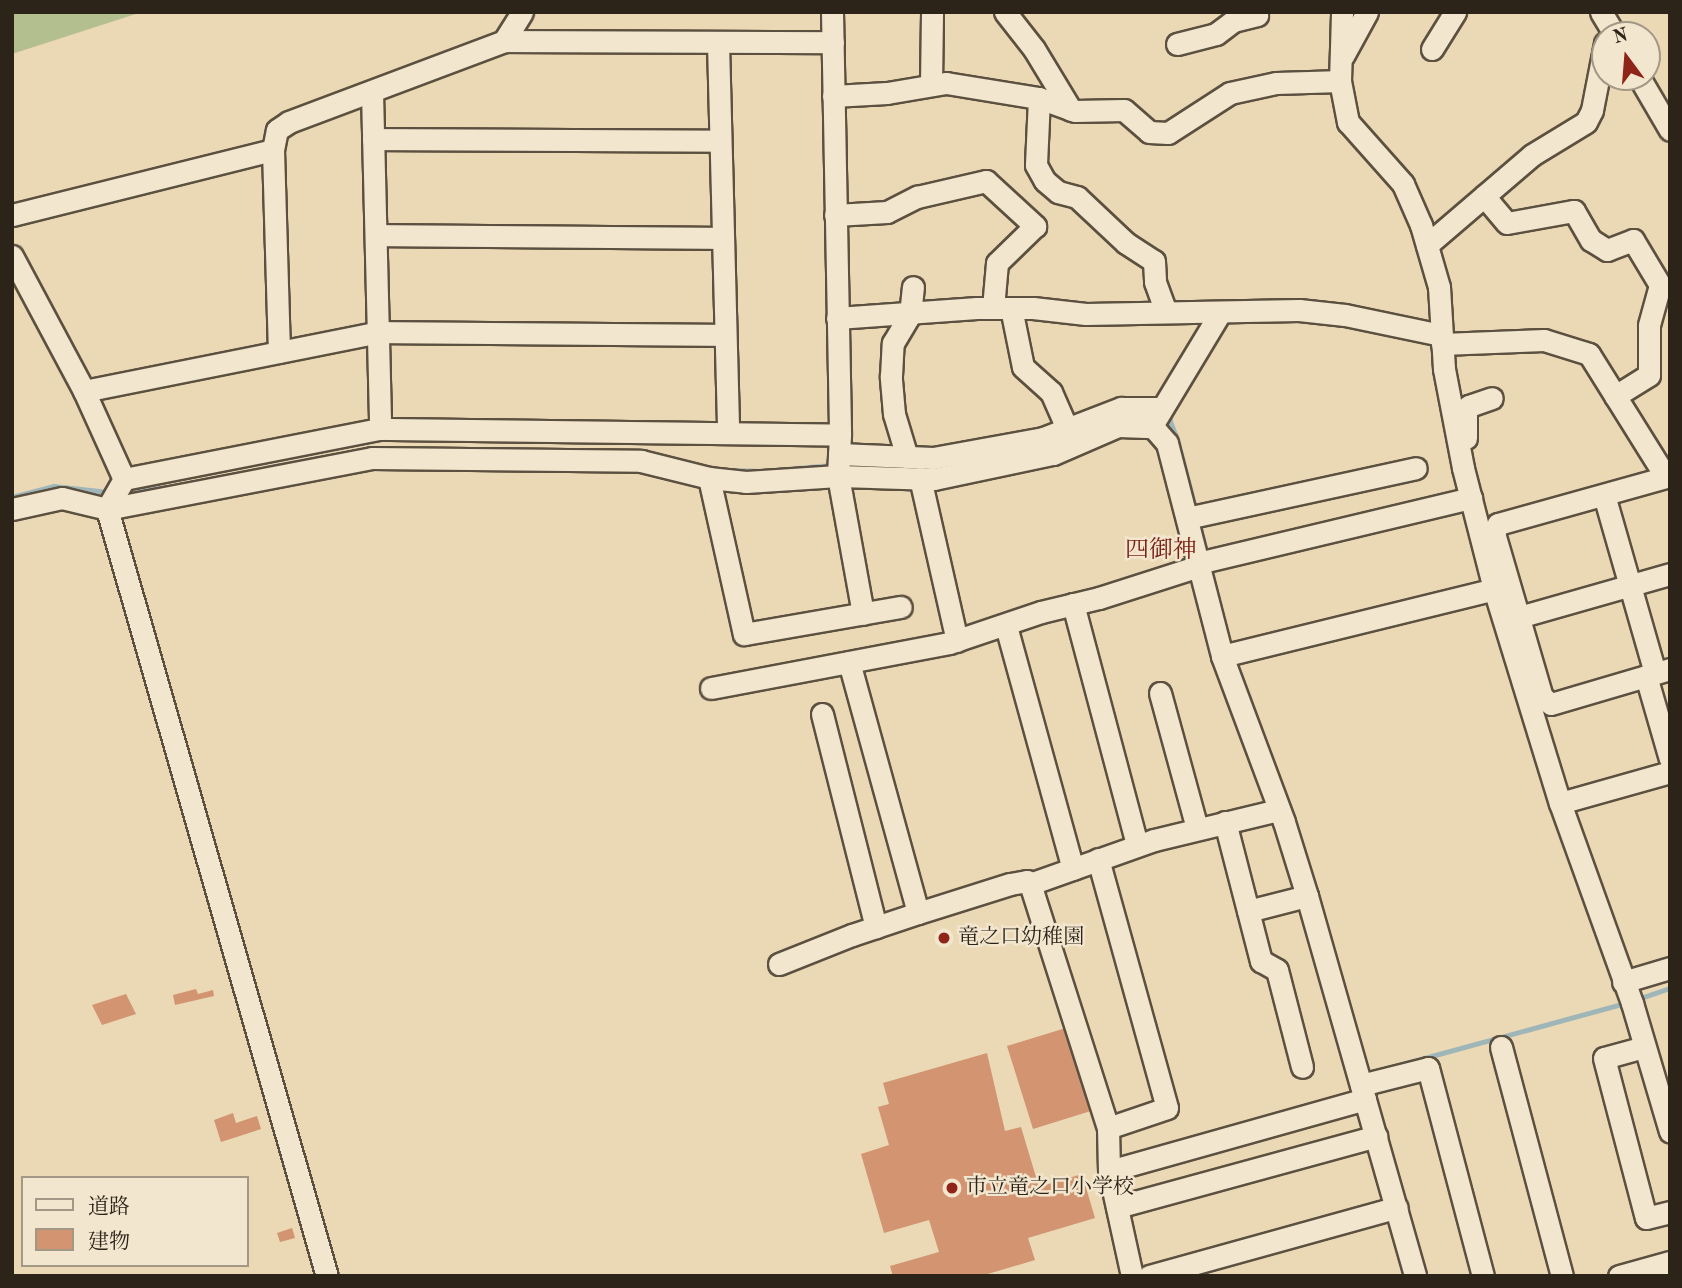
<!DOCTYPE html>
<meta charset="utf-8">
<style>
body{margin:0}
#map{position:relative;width:1682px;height:1288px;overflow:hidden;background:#ebd8b4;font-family:"Old Standard TT","Noto Serif JP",serif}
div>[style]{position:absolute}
.green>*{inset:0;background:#b4bf8f}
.stream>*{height:4.5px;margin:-2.25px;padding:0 2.25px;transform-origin:2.25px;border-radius:2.25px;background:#9fb6b9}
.building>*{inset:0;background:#d29471}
.roads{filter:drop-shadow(2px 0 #5c5040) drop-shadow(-2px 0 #5c5040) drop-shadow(0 2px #5c5040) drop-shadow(0 -2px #5c5040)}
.minor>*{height:21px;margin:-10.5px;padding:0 10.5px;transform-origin:10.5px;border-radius:10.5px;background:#f2e6ce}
.dots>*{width:19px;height:19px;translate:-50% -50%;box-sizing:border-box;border:4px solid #f2e6ce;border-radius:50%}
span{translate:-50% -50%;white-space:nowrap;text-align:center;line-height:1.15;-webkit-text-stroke:5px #f2e6ce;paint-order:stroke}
.poi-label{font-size:21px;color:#2c2319}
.left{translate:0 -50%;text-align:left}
.quarter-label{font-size:24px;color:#7a1f14}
.frame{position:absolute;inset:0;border:14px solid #2c2319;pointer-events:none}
.legend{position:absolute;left:21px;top:1176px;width:228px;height:91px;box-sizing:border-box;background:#f2e6ce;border:2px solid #a39886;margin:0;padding:9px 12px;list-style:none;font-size:21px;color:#2c2319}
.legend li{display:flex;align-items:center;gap:14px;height:35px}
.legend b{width:35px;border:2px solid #a39886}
.north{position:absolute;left:1591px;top:21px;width:70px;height:70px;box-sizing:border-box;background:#f2e6ce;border:2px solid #a39886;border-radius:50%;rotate:344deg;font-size:19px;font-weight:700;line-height:28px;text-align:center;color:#2c2319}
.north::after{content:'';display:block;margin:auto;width:24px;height:32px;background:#8f2418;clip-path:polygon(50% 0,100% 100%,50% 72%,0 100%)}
</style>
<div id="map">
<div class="green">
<div style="clip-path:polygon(12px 12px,142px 12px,12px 54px)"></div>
</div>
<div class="stream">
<div style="left:1164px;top:419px;width:6px;rotate:9deg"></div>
<div style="left:1170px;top:420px;width:22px;rotate:69deg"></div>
<div style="left:1178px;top:441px;width:71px;rotate:75.4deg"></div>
<div style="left:265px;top:468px;width:54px;rotate:-10.7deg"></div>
<div style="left:733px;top:470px;width:23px;rotate:2deg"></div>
<div style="left:775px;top:470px;width:57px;rotate:-5deg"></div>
<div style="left:123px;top:493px;width:44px;rotate:-7.8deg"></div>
<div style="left:12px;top:497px;width:43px;rotate:-14.7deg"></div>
<div style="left:54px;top:486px;width:54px;rotate:6.3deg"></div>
<div style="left:1199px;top:522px;width:33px;rotate:76deg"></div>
<div style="left:1210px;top:566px;width:58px;rotate:76deg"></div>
<div style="left:1235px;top:661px;width:19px;rotate:69deg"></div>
<div style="left:1305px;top:855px;width:114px;rotate:73.6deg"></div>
<div style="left:1638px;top:999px;width:34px;rotate:-19deg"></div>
<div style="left:1395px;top:1066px;width:239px;rotate:-15.3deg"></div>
</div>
<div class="building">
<div style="clip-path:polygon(196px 989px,198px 994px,213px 990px,214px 996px,175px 1005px,173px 995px)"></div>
<div style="clip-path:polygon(126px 994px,136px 1014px,102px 1025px,92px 1005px)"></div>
<div style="clip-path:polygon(1069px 1027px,1094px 1110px,1033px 1129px,1007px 1046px)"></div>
<div style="clip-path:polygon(987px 1053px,1005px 1131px,1021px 1127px,1039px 1187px,1082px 1174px,1095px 1218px,1028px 1238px,1035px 1260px,981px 1276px,893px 1276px,890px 1266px,939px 1252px,929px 1220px,884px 1233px,861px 1154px,889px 1145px,878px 1107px,889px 1104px,883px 1083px)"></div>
<div style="clip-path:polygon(233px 1113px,236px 1123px,257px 1116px,261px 1129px,221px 1142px,214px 1120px)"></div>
<div style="clip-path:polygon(292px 1228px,295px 1238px,280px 1242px,277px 1233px)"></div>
</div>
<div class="roads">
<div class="minor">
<div style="left:832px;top:12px;width:423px;rotate:88.9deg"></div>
<div style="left:840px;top:435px;width:41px;rotate:92.8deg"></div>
<div style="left:838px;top:476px;width:140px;rotate:79.7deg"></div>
<div style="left:1005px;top:12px;width:47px;rotate:51.9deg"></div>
<div style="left:1034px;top:49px;width:71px;rotate:58.8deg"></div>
<div style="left:1601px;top:12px;width:27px;rotate:59deg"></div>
<div style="left:504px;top:41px;width:34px;rotate:-58deg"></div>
<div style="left:718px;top:43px;width:390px;rotate:88.5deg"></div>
<div style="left:1177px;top:44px;width:40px;rotate:-14.4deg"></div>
<div style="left:1216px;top:34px;width:21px;rotate:-37deg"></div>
<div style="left:1233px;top:21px;width:25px;rotate:-14deg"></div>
<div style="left:1257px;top:15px;width:3px;rotate:-90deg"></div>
<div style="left:1432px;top:49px;width:44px;rotate:-58.1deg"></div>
<div style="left:1343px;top:56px;width:50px;rotate:-61.4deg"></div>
<div style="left:1639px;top:77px;width:61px;rotate:59.7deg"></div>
<div style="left:1340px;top:81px;width:69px;rotate:-88.3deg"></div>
<div style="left:931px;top:85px;width:73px;rotate:-89.2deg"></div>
<div style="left:372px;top:92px;width:337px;rotate:88.6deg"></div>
<div style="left:833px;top:96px;width:54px;rotate:-3.2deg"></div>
<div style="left:887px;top:93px;width:60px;rotate:-9.6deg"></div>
<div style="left:946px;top:83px;width:94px;rotate:9.2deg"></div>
<div style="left:1039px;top:98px;width:38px;rotate:20deg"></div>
<div style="left:1075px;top:111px;width:49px;rotate:-1.2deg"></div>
<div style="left:1124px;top:110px;width:33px;rotate:41deg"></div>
<div style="left:1149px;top:132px;width:19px;rotate:3deg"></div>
<div style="left:1168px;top:133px;width:74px;rotate:-32.8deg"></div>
<div style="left:1230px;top:93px;width:47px;rotate:-12.3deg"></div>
<div style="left:1276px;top:83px;width:64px;rotate:-1.8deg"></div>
<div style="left:1340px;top:81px;width:42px;rotate:79deg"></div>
<div style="left:1348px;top:122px;width:83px;rotate:48.4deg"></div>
<div style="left:1403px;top:184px;width:45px;rotate:66.3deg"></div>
<div style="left:1421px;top:225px;width:65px;rotate:73.8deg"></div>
<div style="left:1439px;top:287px;width:82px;rotate:86.5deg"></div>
<div style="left:1444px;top:369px;width:101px;rotate:79.1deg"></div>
<div style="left:1463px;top:468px;width:125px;rotate:75.6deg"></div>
<div style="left:1494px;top:589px;width:224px;rotate:72.9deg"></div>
<div style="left:1560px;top:803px;width:213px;rotate:70.2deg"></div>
<div style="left:1632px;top:1003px;width:134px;rotate:73.5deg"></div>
<div style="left:1039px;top:98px;width:67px;rotate:92.6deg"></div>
<div style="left:1036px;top:165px;width:18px;rotate:61deg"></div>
<div style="left:1045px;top:181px;width:17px;rotate:40deg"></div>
<div style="left:1058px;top:192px;width:20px;rotate:15deg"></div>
<div style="left:1077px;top:197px;width:67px;rotate:43.2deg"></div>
<div style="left:1126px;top:243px;width:33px;rotate:33deg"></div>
<div style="left:1154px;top:261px;width:21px;rotate:87deg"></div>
<div style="left:1155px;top:282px;width:30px;rotate:70deg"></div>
<div style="left:373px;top:139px;width:347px;rotate:0.3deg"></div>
<div style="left:273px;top:150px;width:202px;rotate:88.3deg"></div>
<div style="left:1484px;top:196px;width:35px;rotate:50deg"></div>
<div style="left:1507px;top:223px;width:68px;rotate:-10.2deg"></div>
<div style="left:1574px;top:211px;width:34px;rotate:60deg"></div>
<div style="left:1591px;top:240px;width:19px;rotate:32deg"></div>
<div style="left:1607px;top:250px;width:28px;rotate:-21deg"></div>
<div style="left:1633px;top:240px;width:52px;rotate:59deg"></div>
<div style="left:1660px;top:285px;width:41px;rotate:105.4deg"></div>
<div style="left:1649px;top:325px;width:50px;rotate:90deg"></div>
<div style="left:1649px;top:375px;width:40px;rotate:148deg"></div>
<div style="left:12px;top:215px;width:269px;rotate:-14deg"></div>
<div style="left:273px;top:150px;width:20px;rotate:-79deg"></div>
<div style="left:277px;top:130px;width:14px;rotate:-34deg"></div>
<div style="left:289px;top:122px;width:230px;rotate:-20.6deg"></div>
<div style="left:504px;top:41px;width:329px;rotate:0.2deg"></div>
<div style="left:835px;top:215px;width:52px;rotate:-3.3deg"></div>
<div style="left:887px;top:212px;width:34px;rotate:-27deg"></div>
<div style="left:917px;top:197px;width:71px;rotate:-13.1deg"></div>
<div style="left:986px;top:181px;width:67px;rotate:42.6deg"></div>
<div style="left:1035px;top:226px;width:53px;rotate:135.8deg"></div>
<div style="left:997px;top:263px;width:45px;rotate:95.1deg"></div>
<div style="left:376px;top:235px;width:346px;rotate:0.5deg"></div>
<div style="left:1427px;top:245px;width:138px;rotate:-40.6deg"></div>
<div style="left:1532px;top:155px;width:63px;rotate:-31.4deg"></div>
<div style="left:1586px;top:122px;width:13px;rotate:-63deg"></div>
<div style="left:1592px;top:110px;width:68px;rotate:-79deg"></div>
<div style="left:12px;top:256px;width:153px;rotate:61.9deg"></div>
<div style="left:84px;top:391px;width:97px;rotate:65.6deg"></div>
<div style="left:124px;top:479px;width:34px;rotate:120deg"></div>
<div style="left:107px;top:509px;width:798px;rotate:74deg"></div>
<div style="left:1011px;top:308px;width:60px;rotate:78.5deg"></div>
<div style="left:1023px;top:367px;width:38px;rotate:42deg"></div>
<div style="left:1051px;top:392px;width:55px;rotate:66.3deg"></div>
<div style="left:837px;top:318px;width:140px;rotate:-4.1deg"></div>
<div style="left:977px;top:308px;width:56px"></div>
<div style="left:1033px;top:308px;width:53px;rotate:6.5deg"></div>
<div style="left:1086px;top:314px;width:213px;rotate:-1.1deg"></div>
<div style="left:1299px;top:310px;width:46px;rotate:6.2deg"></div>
<div style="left:1345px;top:315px;width:98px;rotate:11.8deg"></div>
<div style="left:1442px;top:344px;width:102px;rotate:-2.2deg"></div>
<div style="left:1544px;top:340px;width:47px;rotate:17.3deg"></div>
<div style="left:1589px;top:354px;width:145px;rotate:58deg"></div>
<div style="left:84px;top:391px;width:300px;rotate:-11.3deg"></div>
<div style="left:378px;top:332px;width:347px;rotate:0.5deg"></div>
<div style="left:1156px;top:419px;width:124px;rotate:-58.9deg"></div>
<div style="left:1466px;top:438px;width:26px;rotate:-90deg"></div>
<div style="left:1466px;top:412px;width:7px;rotate:-63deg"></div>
<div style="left:1469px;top:406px;width:24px;rotate:-19deg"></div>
<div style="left:839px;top:454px;width:94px;rotate:2.4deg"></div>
<div style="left:933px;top:458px;width:112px;rotate:-10.3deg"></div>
<div style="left:1043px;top:438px;width:84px;rotate:-21deg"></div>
<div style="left:1121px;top:408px;width:40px"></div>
<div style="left:907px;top:457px;width:45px;rotate:-106.8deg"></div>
<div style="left:894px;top:414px;width:38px;rotate:-95deg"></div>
<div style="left:891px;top:376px;width:33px;rotate:-87deg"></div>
<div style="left:893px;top:343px;width:33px;rotate:-59deg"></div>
<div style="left:910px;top:315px;width:28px;rotate:-84deg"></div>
<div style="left:1670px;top:476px;width:179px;rotate:164.4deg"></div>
<div style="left:1498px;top:524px;width:10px;rotate:114deg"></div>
<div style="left:1494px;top:533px;width:171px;rotate:73.7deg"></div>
<div style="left:1542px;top:697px;width:11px;rotate:38deg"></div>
<div style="left:1551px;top:704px;width:124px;rotate:-16.4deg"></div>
<div style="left:709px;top:478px;width:160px;rotate:77.4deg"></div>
<div style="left:744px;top:634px;width:159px;rotate:-9.8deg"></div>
<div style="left:920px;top:478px;width:167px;rotate:77.2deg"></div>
<div style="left:124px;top:479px;width:261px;rotate:-11.1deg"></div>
<div style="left:380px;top:429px;width:460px;rotate:0.7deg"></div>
<div style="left:1604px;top:495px;width:185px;rotate:74deg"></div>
<div style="left:12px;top:509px;width:51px;rotate:-12.4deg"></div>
<div style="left:62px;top:498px;width:46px;rotate:13.7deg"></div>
<div style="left:107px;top:509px;width:270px;rotate:-10.9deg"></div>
<div style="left:372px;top:458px;width:269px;rotate:0.6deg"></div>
<div style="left:641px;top:461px;width:70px;rotate:14deg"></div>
<div style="left:709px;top:478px;width:37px;rotate:6deg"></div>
<div style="left:746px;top:482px;width:92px;rotate:-3.7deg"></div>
<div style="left:838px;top:476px;width:96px;rotate:1.8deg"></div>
<div style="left:934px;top:479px;width:122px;rotate:-11.9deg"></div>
<div style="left:1053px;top:454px;width:71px;rotate:-23.3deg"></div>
<div style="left:1118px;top:426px;width:35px;rotate:2deg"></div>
<div style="left:1153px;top:427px;width:21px;rotate:49deg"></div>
<div style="left:1167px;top:443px;width:220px;rotate:75.5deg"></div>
<div style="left:1222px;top:656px;width:177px;rotate:69.5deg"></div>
<div style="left:1284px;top:822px;width:77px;rotate:72.7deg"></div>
<div style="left:1307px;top:896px;width:395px;rotate:74.1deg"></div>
<div style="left:1187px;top:518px;width:234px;rotate:-12.3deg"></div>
<div style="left:1198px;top:563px;width:281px;rotate:-13.4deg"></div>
<div style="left:1073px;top:604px;width:249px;rotate:75.1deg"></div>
<div style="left:1519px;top:617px;width:157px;rotate:-15.9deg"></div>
<div style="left:1006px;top:626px;width:252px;rotate:74.6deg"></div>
<div style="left:1222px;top:656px;width:280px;rotate:-13.8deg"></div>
<div style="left:849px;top:662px;width:260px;rotate:74.6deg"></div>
<div style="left:1646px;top:676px;width:86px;rotate:73.9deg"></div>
<div style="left:711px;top:688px;width:242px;rotate:-10.7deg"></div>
<div style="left:949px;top:643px;width:97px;rotate:-18.6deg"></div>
<div style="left:1041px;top:612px;width:60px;rotate:-13.6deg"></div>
<div style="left:1099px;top:598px;width:105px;rotate:-17.7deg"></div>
<div style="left:1160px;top:693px;width:140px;rotate:74.7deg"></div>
<div style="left:822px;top:714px;width:220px;rotate:75.8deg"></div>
<div style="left:1560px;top:803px;width:114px;rotate:-15.7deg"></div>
<div style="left:1225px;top:822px;width:144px;rotate:75.5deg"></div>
<div style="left:1261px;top:961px;width:18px;rotate:29deg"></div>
<div style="left:1277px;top:970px;width:100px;rotate:75.5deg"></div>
<div style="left:1098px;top:859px;width:258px;rotate:74.5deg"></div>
<div style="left:1167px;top:1108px;width:62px;rotate:161.3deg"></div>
<div style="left:1248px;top:911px;width:61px;rotate:-14.3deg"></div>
<div style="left:779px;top:964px;width:79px;rotate:-21.7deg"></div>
<div style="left:852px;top:935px;width:70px;rotate:-18.4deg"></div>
<div style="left:918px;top:913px;width:96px;rotate:-17.5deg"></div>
<div style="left:1010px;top:884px;width:17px;rotate:-10deg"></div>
<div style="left:1027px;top:881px;width:4px;rotate:45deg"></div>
<div style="left:1623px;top:982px;width:49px;rotate:-16.6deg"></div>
<div style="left:1501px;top:1047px;width:237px;rotate:75.1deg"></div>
<div style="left:1644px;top:1047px;width:41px;rotate:164.6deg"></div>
<div style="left:1604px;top:1058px;width:165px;rotate:75.3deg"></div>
<div style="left:1646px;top:1218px;width:25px;rotate:-14deg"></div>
<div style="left:1361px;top:1085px;width:69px;rotate:-14.2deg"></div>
<div style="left:1428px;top:1068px;width:215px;rotate:75.2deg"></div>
<div style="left:1109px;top:1171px;width:266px;rotate:-15.7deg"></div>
<div style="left:1117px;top:1207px;width:269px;rotate:-15.3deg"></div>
<div style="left:1132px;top:1276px;width:107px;rotate:-102.4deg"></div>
<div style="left:1109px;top:1171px;width:43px;rotate:-91.3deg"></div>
<div style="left:1108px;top:1128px;width:256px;rotate:-107.7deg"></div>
<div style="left:1030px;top:884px;width:132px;rotate:-19.5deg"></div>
<div style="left:1154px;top:840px;width:128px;rotate:-13.6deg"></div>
<div style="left:1149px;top:1276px;width:257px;rotate:-15.5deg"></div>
<div style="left:1619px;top:1276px;width:53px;rotate:-15.4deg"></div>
</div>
</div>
<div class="dots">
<div style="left:944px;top:938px;background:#8f2418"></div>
<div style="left:952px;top:1188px;background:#8f2418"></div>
</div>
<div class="poi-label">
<span class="left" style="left:958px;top:938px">竜之口幼稚園</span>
<span class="left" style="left:966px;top:1188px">市立竜之口小学校</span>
</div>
<div class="quarter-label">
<span style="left:1161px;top:552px">四御神</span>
</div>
<div class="frame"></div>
<ul class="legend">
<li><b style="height:9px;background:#f2e6ce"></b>道路</li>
<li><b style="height:19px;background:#d29471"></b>建物</li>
</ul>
<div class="north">N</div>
</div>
